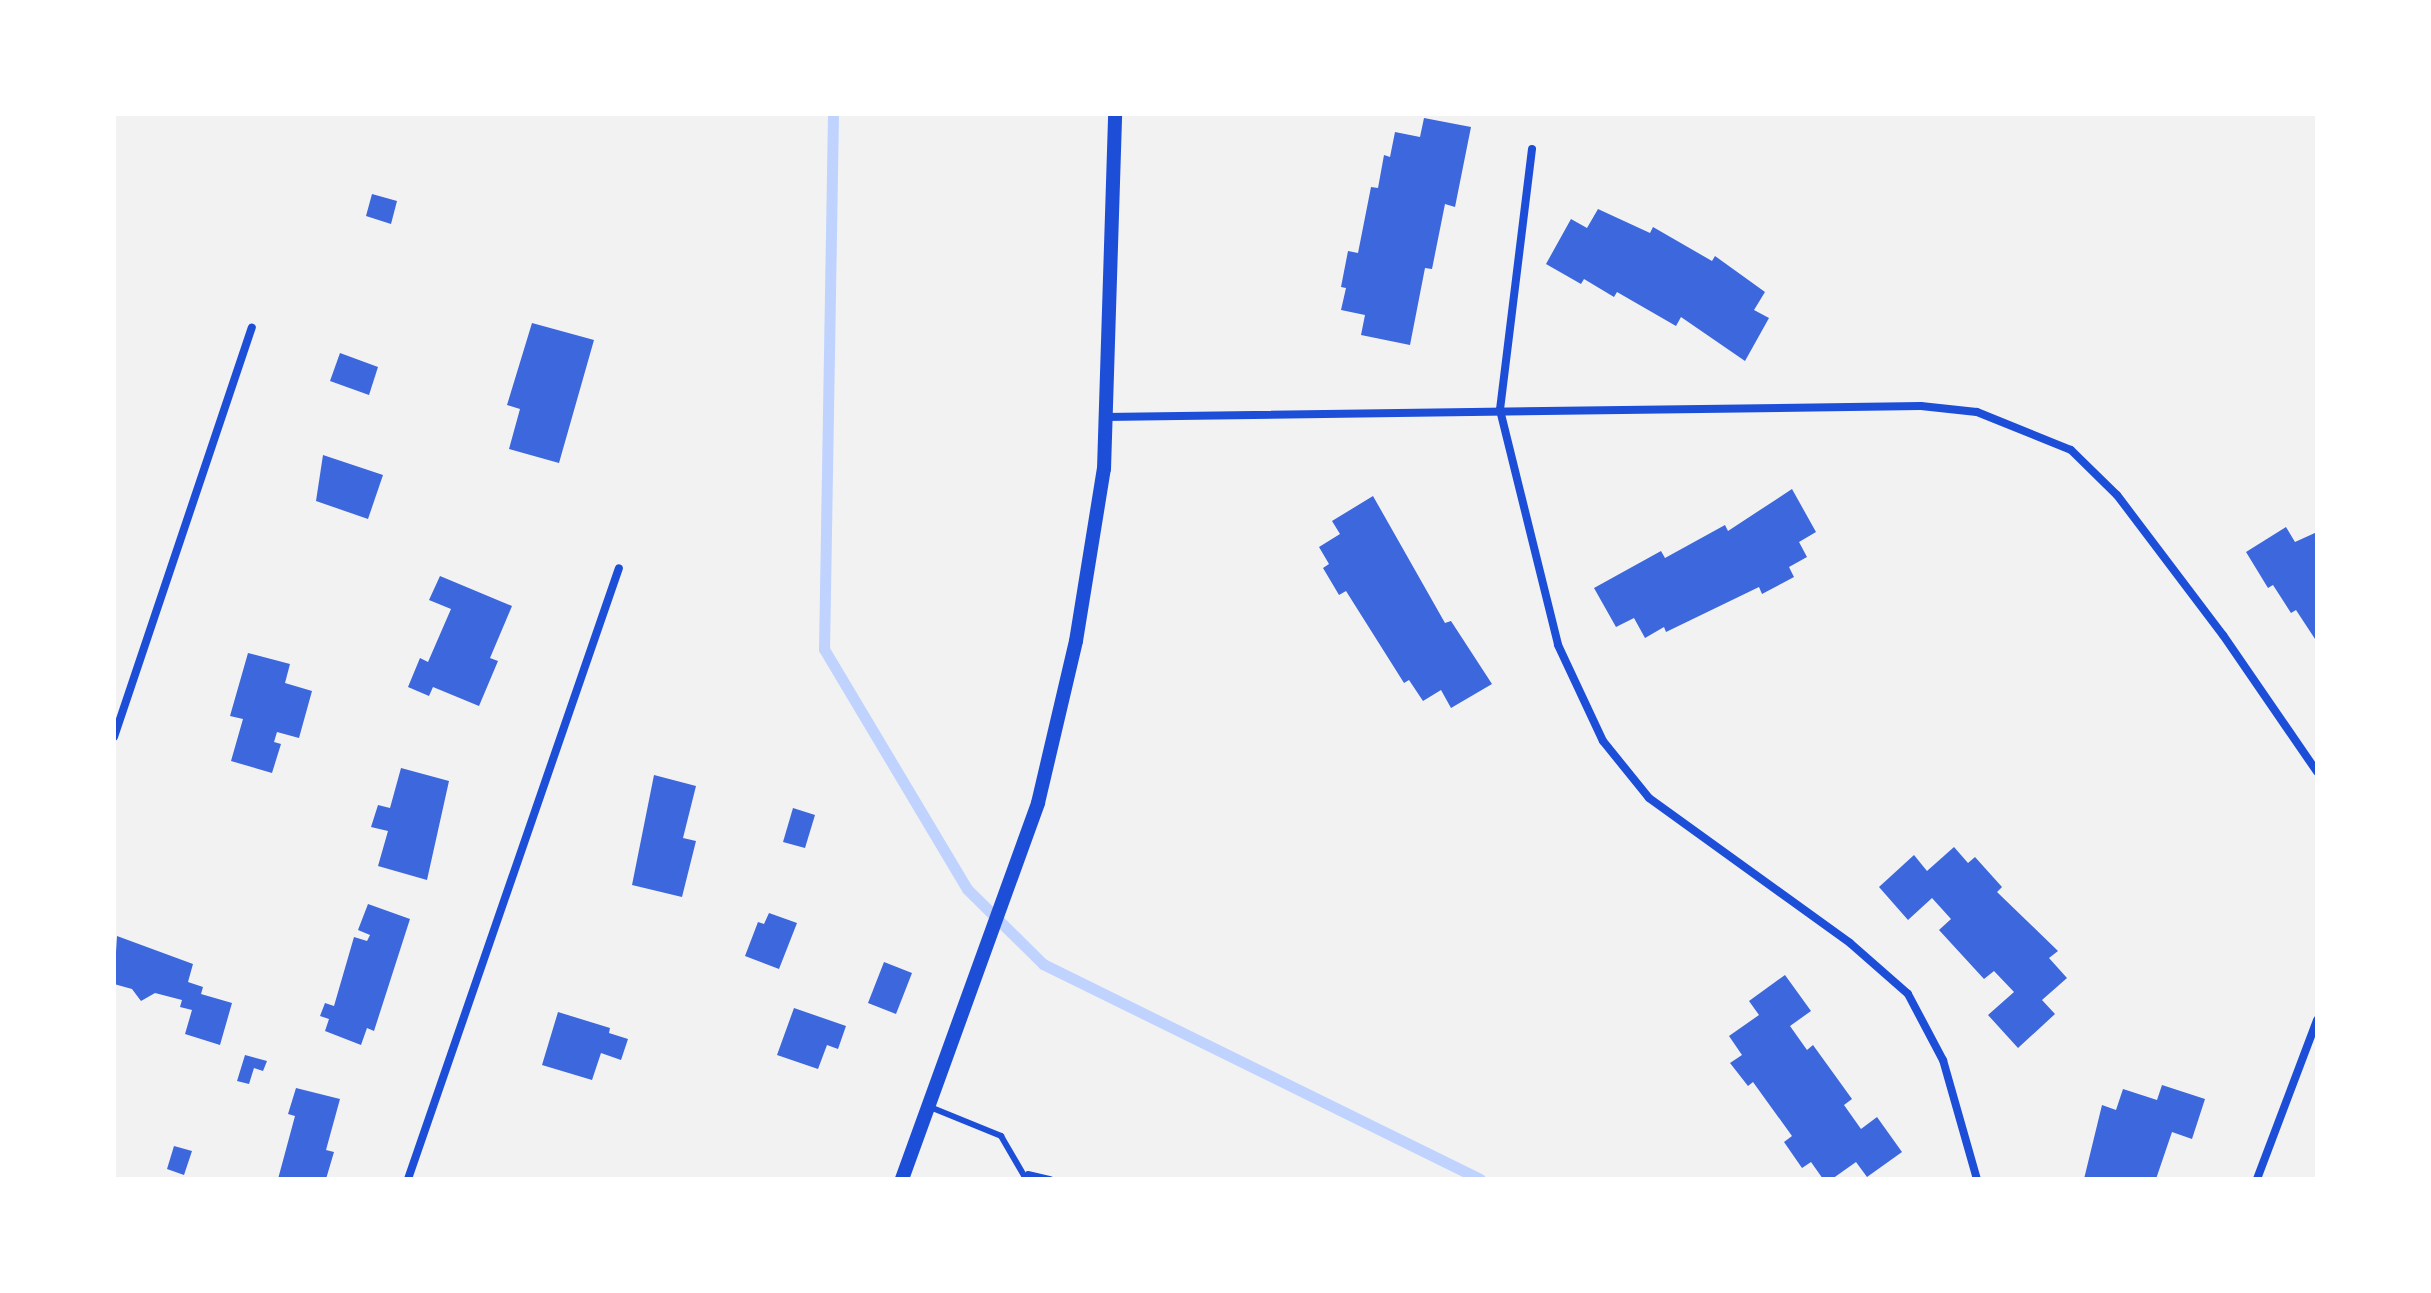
<!DOCTYPE html>
<style>
body{margin:0}
#map{position:relative;width:2431px;height:1293px;overflow:hidden;background:#f2f2f2;font-family:Quicksand,sans-serif}
div>[style]{position:absolute}
.stream>*{height:11px;margin:-5.5px;padding:0 5.5px;transform-origin:5.5px;border-radius:5.5px;background:#bfd3fe}
.building>*{inset:0;background:#3d67dc}
.service>*{height:6px;margin:-3px;padding:0 3px;transform-origin:3px;border-radius:3px;background:#1d4ed8}
.minor>*{height:8px;margin:-4px;padding:0 4px;transform-origin:4px;border-radius:4px;background:#1d4ed8}
.tertiary>*{height:14px;margin:-7px;padding:0 7px;transform-origin:7px;border-radius:7px;background:#1d4ed8}
span{translate:-50% -50%;white-space:nowrap;text-align:center;line-height:1.15;-webkit-text-stroke:8px #fff;paint-order:stroke}
.frame{position:absolute;inset:0;border:116px solid #fff;pointer-events:none}
</style>
<div id="map">
<div class="stream">
<div style="left:833px;top:114px;width:535px;rotate:90.96deg"></div>
<div style="left:824px;top:649px;width:279px;rotate:59.2deg"></div>
<div style="left:967px;top:889px;width:107px;rotate:44.6deg"></div>
<div style="left:1043px;top:964px;width:487px;rotate:26.2deg"></div>
</div>
<div class="building">
<div style="clip-path:polygon(1424px 118px,1471px 127px,1455px 207px,1445px 204px,1432px 269px,1425px 268px,1410px 345px,1361px 335px,1365px 315px,1341px 310px,1346px 288px,1341px 287px,1348px 251px,1358px 253px,1371px 187px,1378px 188px,1384px 155px,1390px 157px,1395px 132px,1420px 137px)"></div>
<div style="clip-path:polygon(372px 194px,397px 201px,391px 224px,366px 216px)"></div>
<div style="clip-path:polygon(1598px 209px,1650px 233px,1653px 227px,1712px 261px,1715px 256px,1765px 292px,1754px 310px,1769px 318px,1745px 361px,1681px 317px,1676px 326px,1617px 292px,1614px 297px,1584px 279px,1581px 284px,1546px 264px,1571px 219px,1587px 228px)"></div>
<div style="clip-path:polygon(532px 323px,594px 340px,559px 463px,509px 449px,520px 409px,507px 405px)"></div>
<div style="clip-path:polygon(340px 353px,378px 367px,369px 395px,330px 381px)"></div>
<div style="clip-path:polygon(323px 455px,383px 475px,368px 519px,316px 501px)"></div>
<div style="clip-path:polygon(1792px 489px,1816px 532px,1799px 542px,1807px 557px,1789px 567px,1794px 577px,1762px 594px,1759px 587px,1666px 632px,1664px 627px,1645px 638px,1634px 618px,1616px 627px,1594px 588px,1661px 551px,1665px 558px,1725px 525px,1728px 531px)"></div>
<div style="clip-path:polygon(1373px 496px,1445px 623px,1451px 621px,1492px 684px,1451px 708px,1441px 690px,1423px 701px,1409px 680px,1404px 683px,1346px 591px,1339px 595px,1323px 568px,1329px 564px,1319px 547px,1340px 534px,1332px 521px)"></div>
<div style="clip-path:polygon(2286px 527px,2295px 542px,2317px 532px,2317px 642px,2296px 610px,2291px 613px,2273px 585px,2268px 588px,2246px 552px)"></div>
<div style="clip-path:polygon(440px 576px,512px 606px,490px 658px,498px 661px,479px 706px,433px 687px,429px 696px,408px 687px,420px 658px,428px 662px,451px 609px,429px 600px)"></div>
<div style="clip-path:polygon(248px 653px,290px 664px,285px 683px,312px 691px,299px 738px,277px 732px,274px 742px,281px 744px,272px 773px,231px 761px,243px 719px,230px 716px)"></div>
<div style="clip-path:polygon(401px 768px,449px 781px,427px 880px,378px 866px,388px 831px,371px 827px,378px 805px,390px 808px)"></div>
<div style="clip-path:polygon(654px 775px,696px 786px,683px 838px,696px 841px,682px 897px,632px 885px)"></div>
<div style="clip-path:polygon(793px 808px,815px 815px,805px 848px,783px 842px)"></div>
<div style="clip-path:polygon(1954px 847px,1968px 863px,1975px 857px,2002px 887px,1997px 892px,2058px 951px,2049px 958px,2067px 978px,2042px 1000px,2055px 1014px,2018px 1048px,1988px 1015px,2014px 992px,1994px 971px,1984px 979px,1939px 930px,1951px 919px,1932px 898px,1908px 920px,1879px 887px,1914px 855px,1927px 871px)"></div>
<div style="clip-path:polygon(368px 904px,410px 919px,374px 1031px,367px 1028px,361px 1045px,325px 1031px,329px 1019px,320px 1016px,325px 1003px,334px 1006px,354px 937px,367px 941px,370px 935px,358px 930px)"></div>
<div style="clip-path:polygon(769px 913px,797px 923px,779px 969px,745px 956px,758px 922px,764px 924px)"></div>
<div style="clip-path:polygon(117px 936px,193px 964px,188px 982px,203px 987px,201px 994px,232px 1003px,220px 1045px,185px 1034px,192px 1010px,180px 1007px,182px 1000px,155px 993px,141px 1001px,132px 989px,114px 984px)"></div>
<div style="clip-path:polygon(884px 962px,912px 973px,896px 1014px,868px 1003px)"></div>
<div style="clip-path:polygon(1785px 975px,1811px 1011px,1790px 1026px,1807px 1050px,1813px 1045px,1852px 1099px,1844px 1105px,1861px 1129px,1877px 1117px,1902px 1152px,1867px 1177px,1856px 1162px,1832px 1179px,1823px 1179px,1811px 1162px,1802px 1168px,1784px 1142px,1792px 1136px,1753px 1082px,1748px 1086px,1730px 1063px,1742px 1055px,1729px 1036px,1759px 1015px,1749px 1001px)"></div>
<div style="clip-path:polygon(794px 1008px,846px 1026px,838px 1049px,827px 1045px,818px 1069px,777px 1055px)"></div>
<div style="clip-path:polygon(558px 1012px,610px 1028px,609px 1033px,628px 1039px,621px 1060px,601px 1053px,592px 1080px,542px 1065px)"></div>
<div style="clip-path:polygon(245px 1055px,267px 1061px,263px 1071px,254px 1068px,249px 1084px,237px 1081px)"></div>
<div style="clip-path:polygon(2162px 1085px,2205px 1099px,2192px 1139px,2172px 1132px,2156px 1179px,2084px 1179px,2102px 1105px,2116px 1110px,2123px 1089px,2157px 1100px)"></div>
<div style="clip-path:polygon(296px 1088px,340px 1099px,326px 1150px,334px 1152px,326px 1179px,278px 1179px,295px 1116px,288px 1114px)"></div>
<div style="clip-path:polygon(174px 1146px,192px 1151px,184px 1175px,167px 1169px)"></div>
</div>
<div class="service">
<div style="left:930px;top:1107px;width:77px;rotate:22.2deg"></div>
<div style="left:1001px;top:1136px;width:50px;rotate:59.8deg"></div>
<div style="left:1028px;top:1174px;width:23px;rotate:13deg"></div>
</div>
<div class="minor">
<div style="left:1532px;top:149px;width:263px;rotate:97deg"></div>
<div style="left:1500px;top:410px;width:242px;rotate:76.1deg"></div>
<div style="left:1558px;top:645px;width:106px;rotate:64.9deg"></div>
<div style="left:1603px;top:741px;width:73px;rotate:51.1deg"></div>
<div style="left:1649px;top:798px;width:248px;rotate:35.8deg"></div>
<div style="left:1850px;top:943px;width:77px;rotate:41.3deg"></div>
<div style="left:1908px;top:994px;width:75px;rotate:62.1deg"></div>
<div style="left:1943px;top:1060px;width:124px;rotate:74.1deg"></div>
<div style="left:1105px;top:417px;width:816px;rotate:-0.77deg"></div>
<div style="left:1921px;top:406px;width:56px;rotate:6.1deg"></div>
<div style="left:1977px;top:412px;width:101px;rotate:22deg"></div>
<div style="left:2071px;top:450px;width:64px;rotate:44.4deg"></div>
<div style="left:2117px;top:495px;width:176px;rotate:52.9deg"></div>
<div style="left:2223px;top:635px;width:166px;rotate:55.5deg"></div>
<div style="left:114px;top:737px;width:432px;rotate:-71.4deg"></div>
<div style="left:408px;top:1179px;width:646px;rotate:-70.95deg"></div>
<div style="left:2257px;top:1179px;width:170px;rotate:-69.3deg"></div>
</div>
<div class="tertiary">
<div style="left:902px;top:1179px;width:400px;rotate:-70.1deg"></div>
<div style="left:1038px;top:803px;width:166px;rotate:-76.8deg"></div>
<div style="left:1076px;top:641px;width:174px;rotate:-80.8deg"></div>
<div style="left:1104px;top:469px;width:355px;rotate:-88.2deg"></div>
</div>
<div class="frame"></div>
</div>
